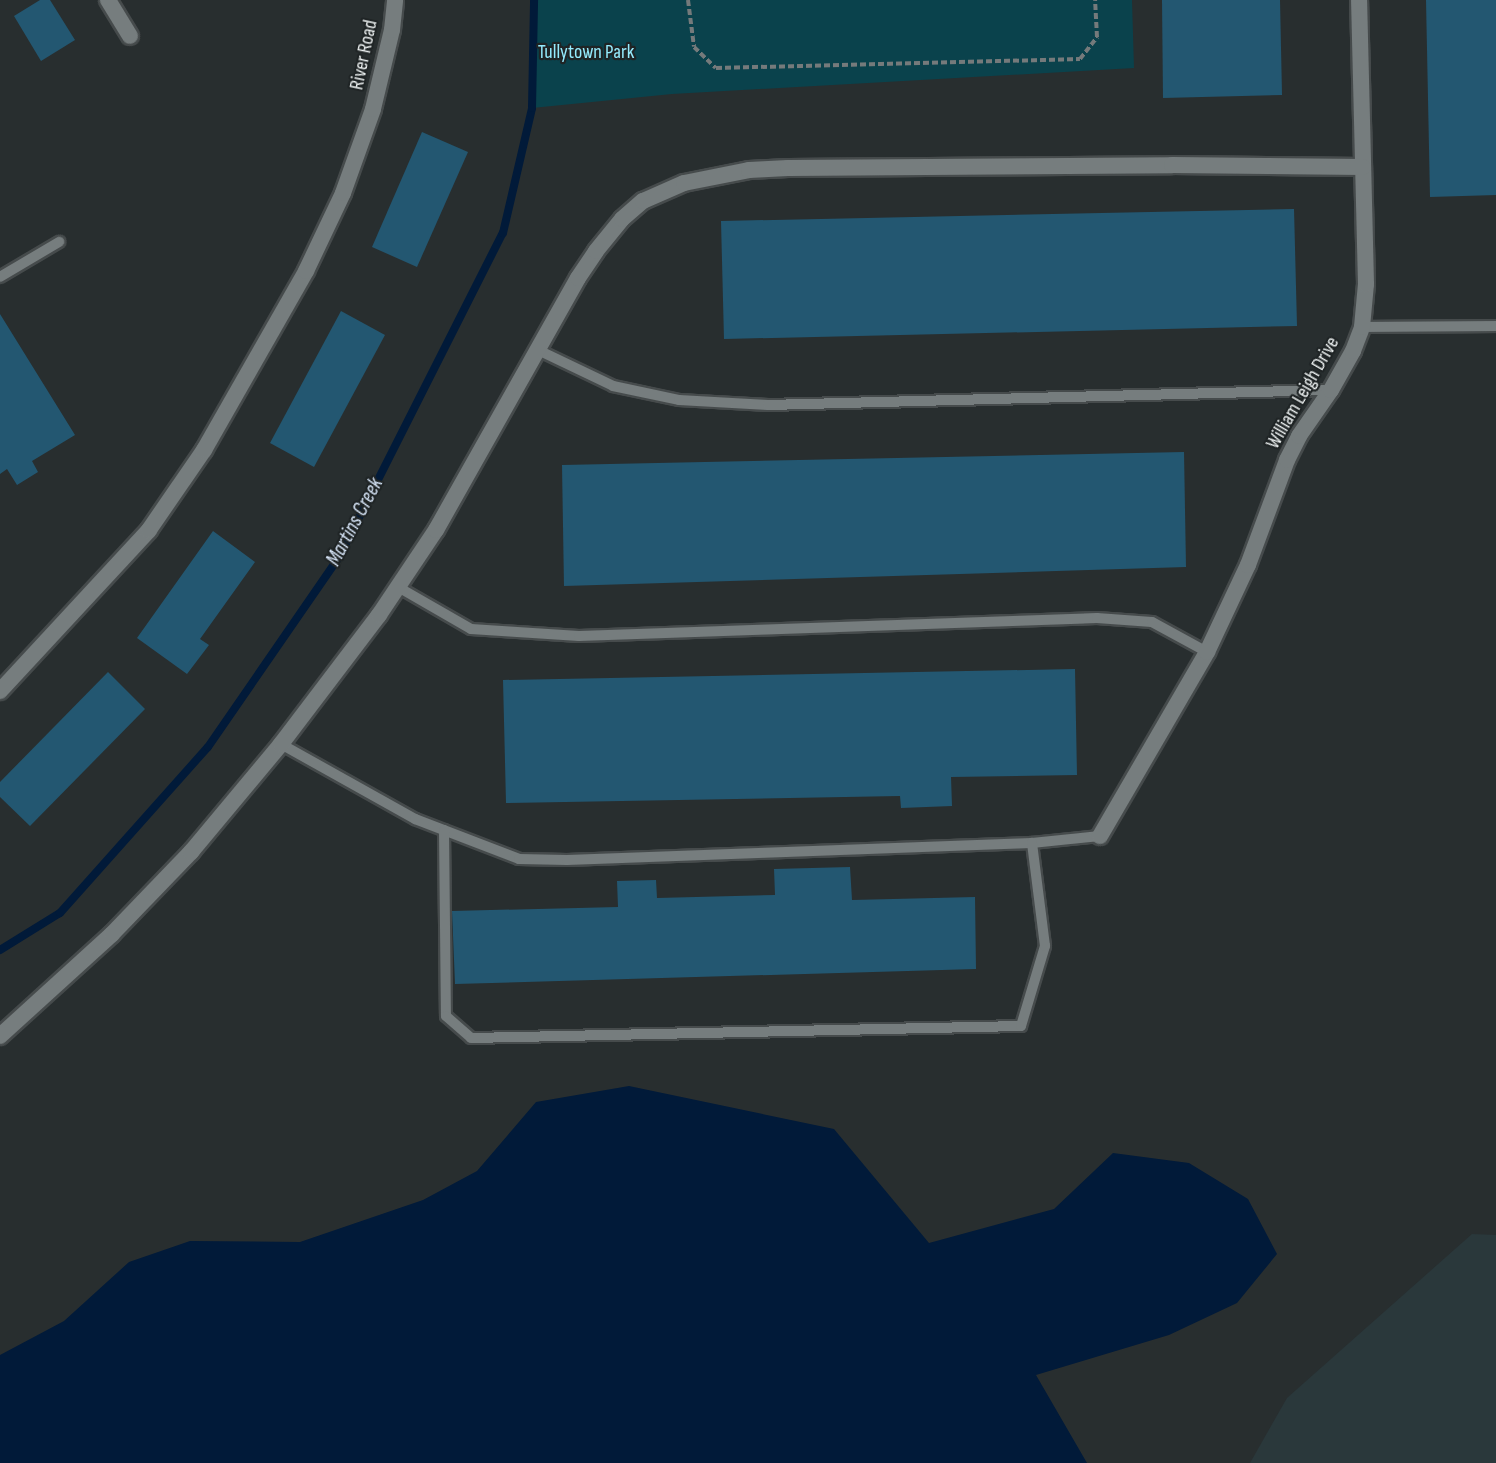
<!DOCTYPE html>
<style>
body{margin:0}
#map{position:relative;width:1496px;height:1463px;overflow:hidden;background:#282e2f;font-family:"Sofia Sans Condensed",sans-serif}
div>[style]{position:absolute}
.built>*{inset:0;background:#2a383b}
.green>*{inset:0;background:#0a424c}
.water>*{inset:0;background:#011a39}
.stream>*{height:8px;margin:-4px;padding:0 4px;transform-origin:4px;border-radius:4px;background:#011a39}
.building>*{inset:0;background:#235771}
.path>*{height:4px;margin-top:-2px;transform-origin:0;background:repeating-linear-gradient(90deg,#757a7b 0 6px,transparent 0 9px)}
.roads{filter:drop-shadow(2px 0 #464b4c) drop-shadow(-2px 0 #464b4c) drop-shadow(0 2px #464b4c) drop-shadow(0 -2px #464b4c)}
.service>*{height:10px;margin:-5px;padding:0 5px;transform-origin:5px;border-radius:5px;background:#767d7e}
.minor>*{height:16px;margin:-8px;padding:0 8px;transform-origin:8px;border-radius:8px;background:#767d7e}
span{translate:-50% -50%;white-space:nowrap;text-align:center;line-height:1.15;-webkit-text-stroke:4.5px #1f2425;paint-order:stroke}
.park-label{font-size:20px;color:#94ebfd}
.street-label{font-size:20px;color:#eff3f3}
.water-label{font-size:21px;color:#d3e1f3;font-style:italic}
</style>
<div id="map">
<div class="built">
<div style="clip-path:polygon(1472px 1234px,1496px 1235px,1496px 1463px,1250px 1463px,1287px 1398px)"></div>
</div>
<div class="green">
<div style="clip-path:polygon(534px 0,1132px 0,1134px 68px,672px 94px,532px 108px)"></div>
</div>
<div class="water">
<div style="clip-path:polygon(629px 1086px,834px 1129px,929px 1243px,1054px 1209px,1113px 1153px,1189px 1163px,1248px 1199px,1277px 1254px,1237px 1303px,1169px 1335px,1036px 1375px,1087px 1463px,0 1463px,0 1355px,64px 1321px,129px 1262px,190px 1241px,300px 1242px,423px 1200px,477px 1171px,536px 1102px)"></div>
</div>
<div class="stream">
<div style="left:0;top:950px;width:70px;rotate:-31.7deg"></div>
<div style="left:60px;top:913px;width:222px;rotate:-48.3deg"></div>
<div style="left:208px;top:747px;width:231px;rotate:-55.4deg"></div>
<div style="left:339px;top:557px;width:363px;rotate:-63.2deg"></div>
<div style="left:503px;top:233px;width:128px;rotate:-76.9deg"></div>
<div style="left:532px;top:108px;width:108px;rotate:-88.9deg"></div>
</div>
<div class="building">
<div style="clip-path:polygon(40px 0,50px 0,75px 40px,41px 61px,14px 16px)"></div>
<div style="clip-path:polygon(1162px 0,1280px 0,1282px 95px,1163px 98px)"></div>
<div style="clip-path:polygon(1426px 0,1496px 0,1496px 195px,1430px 197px)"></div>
<div style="clip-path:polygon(422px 132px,468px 152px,417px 267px,372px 247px)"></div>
<div style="clip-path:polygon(1294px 209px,1297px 326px,724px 339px,721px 221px)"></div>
<div style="clip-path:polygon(341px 311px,385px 335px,314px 467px,270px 443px)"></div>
<div style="clip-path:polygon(0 314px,75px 435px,32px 461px,38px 472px,17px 485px,7px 469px,0 474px)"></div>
<div style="clip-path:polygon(1184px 452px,1186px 567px,564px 586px,562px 465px)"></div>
<div style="clip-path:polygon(213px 531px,255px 562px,200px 639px,209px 645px,187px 674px,137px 638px)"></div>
<div style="clip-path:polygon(1075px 669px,1077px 775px,951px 777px,952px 806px,901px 808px,900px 796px,506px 803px,503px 680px)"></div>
<div style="clip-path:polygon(108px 672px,145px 709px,30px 826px,0 797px,0 782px)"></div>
<div style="clip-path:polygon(850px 867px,852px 900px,975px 897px,976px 969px,455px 984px,452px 911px,618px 907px,617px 881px,656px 880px,657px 898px,775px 895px,774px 869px)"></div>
</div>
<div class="path">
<div style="left:688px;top:0;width:47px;rotate:82.7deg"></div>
<div style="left:694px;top:47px;width:30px;rotate:44deg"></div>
<div style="left:716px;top:68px;width:364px;rotate:-1.4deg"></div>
<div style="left:1080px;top:59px;width:28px;rotate:-52deg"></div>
<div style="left:1097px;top:37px;width:37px;rotate:-93deg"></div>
</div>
<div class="roads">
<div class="service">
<div style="left:0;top:277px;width:69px;rotate:-30.7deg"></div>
<div style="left:1362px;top:327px;width:134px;rotate:-0.4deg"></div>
<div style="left:538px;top:350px;width:83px;rotate:25.6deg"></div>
<div style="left:613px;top:386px;width:67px;rotate:12deg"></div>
<div style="left:679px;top:400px;width:89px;rotate:3.2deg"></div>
<div style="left:768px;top:405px;width:563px;rotate:-1.53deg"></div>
<div style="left:398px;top:587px;width:84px;rotate:29.9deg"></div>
<div style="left:471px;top:629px;width:108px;rotate:3.7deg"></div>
<div style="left:579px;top:636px;width:518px;rotate:-1.99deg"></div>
<div style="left:1097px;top:618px;width:55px;rotate:4.2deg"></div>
<div style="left:1152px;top:622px;width:63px;rotate:28.6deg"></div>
<div style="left:281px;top:744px;width:154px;rotate:29.2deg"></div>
<div style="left:415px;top:819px;width:111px;rotate:21deg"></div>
<div style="left:519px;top:859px;width:48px;rotate:1.2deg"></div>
<div style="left:567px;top:860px;width:465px;rotate:-2.1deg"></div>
<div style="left:1032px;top:843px;width:68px;rotate:-5.9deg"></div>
<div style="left:444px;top:830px;width:186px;rotate:89.4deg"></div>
<div style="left:446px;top:1016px;width:33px;rotate:41deg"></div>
<div style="left:471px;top:1038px;width:550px;rotate:-1.25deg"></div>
<div style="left:1021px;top:1026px;width:84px;rotate:-73.3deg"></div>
<div style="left:1045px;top:946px;width:104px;rotate:-97.2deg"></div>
</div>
<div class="minor">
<div style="left:108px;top:0;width:42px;rotate:58.6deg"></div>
<div style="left:0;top:691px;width:219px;rotate:-47.2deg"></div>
<div style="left:149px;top:530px;width:97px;rotate:-55.5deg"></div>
<div style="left:204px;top:450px;width:206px;rotate:-60.3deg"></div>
<div style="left:306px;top:271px;width:86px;rotate:-64.6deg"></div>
<div style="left:343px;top:193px;width:89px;rotate:-70.3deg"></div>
<div style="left:373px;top:109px;width:81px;rotate:-76.5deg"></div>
<div style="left:392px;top:30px;width:30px;rotate:-84deg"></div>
<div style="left:1100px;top:836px;width:213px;rotate:-59.8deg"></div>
<div style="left:1207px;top:652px;width:96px;rotate:-64.8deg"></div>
<div style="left:1248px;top:565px;width:112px;rotate:-69.6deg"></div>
<div style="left:1287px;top:460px;width:27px;rotate:-63deg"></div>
<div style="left:1299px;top:436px;width:56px;rotate:-55.2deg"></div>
<div style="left:1331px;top:390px;width:45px;rotate:-60.6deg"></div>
<div style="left:1353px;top:351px;width:26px;rotate:-69deg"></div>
<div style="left:1362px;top:327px;width:43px;rotate:-84.7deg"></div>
<div style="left:1366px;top:284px;width:284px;rotate:-91.4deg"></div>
<div style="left:0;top:1036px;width:151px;rotate:-42.3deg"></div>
<div style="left:112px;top:934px;width:114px;rotate:-46.1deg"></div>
<div style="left:191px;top:852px;width:141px;rotate:-50.2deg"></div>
<div style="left:281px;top:744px;width:162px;rotate:-52.8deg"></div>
<div style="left:379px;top:615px;width:102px;rotate:-56.2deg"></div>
<div style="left:436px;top:530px;width:289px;rotate:-60.6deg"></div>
<div style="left:578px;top:278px;width:32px;rotate:-56deg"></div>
<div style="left:596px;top:251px;width:41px;rotate:-50.9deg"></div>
<div style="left:622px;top:219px;width:28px;rotate:-41deg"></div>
<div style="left:643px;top:201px;width:45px;rotate:-23.7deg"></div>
<div style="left:684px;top:183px;width:66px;rotate:-11.3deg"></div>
<div style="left:749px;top:170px;width:39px;rotate:-3deg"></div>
<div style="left:788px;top:168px;width:384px;rotate:-0.4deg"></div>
<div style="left:1172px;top:165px;width:191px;rotate:0.6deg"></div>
</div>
</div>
<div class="park-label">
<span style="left:586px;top:52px">Tullytown Park</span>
</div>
<div class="street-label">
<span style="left:364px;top:55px;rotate:-78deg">River Road</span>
<span style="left:1303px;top:393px;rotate:-60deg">William Leigh Drive</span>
</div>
<div class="water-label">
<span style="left:355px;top:522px;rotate:-62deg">Martins Creek</span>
</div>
</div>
